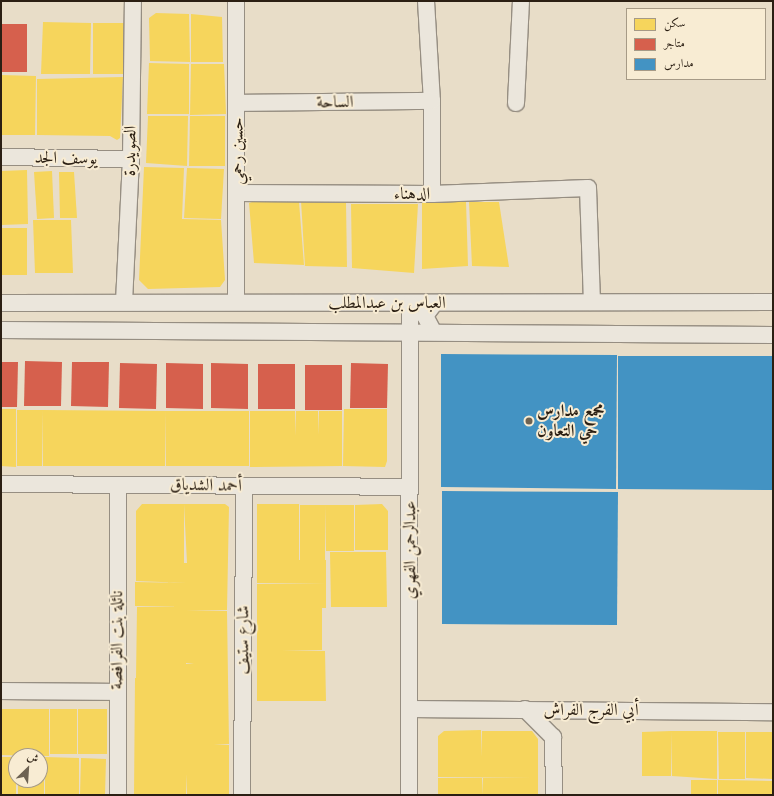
<!DOCTYPE html>
<meta charset="utf-8">
<style>
body{margin:0}
#map{position:relative;width:774px;height:796px;overflow:hidden;background:#e8ddc8;font-family:Cardo,Amiri,serif}
div>[style]{position:absolute}
.homes>*{inset:0;background:#f6d55c}
.shops>*{inset:0;background:#d6604d}
.schools>*{inset:0;background:#4393c3}
.roads{filter:drop-shadow(1px 0 #968e82) drop-shadow(-1px 0 #968e82) drop-shadow(0 1px #968e82) drop-shadow(0 -1px #968e82)}
.minor>*{height:16px;margin:-8px;padding:0 8px;transform-origin:8px;border-radius:8px;background:#ebe6dc}
.dots>*{width:11px;height:11px;translate:-50% -50%;box-sizing:border-box;border:2px solid #f8ecd3;border-radius:50%}
span{translate:-50% -50%;white-space:nowrap;text-align:center;line-height:1.15;-webkit-text-stroke:4px #f8ecd3;paint-order:stroke}
.street-label{font-size:17px;color:#2b1f13}
.poi-label{font-size:17px;color:#2b1f13;font-weight:700}
.left{translate:0 -50%;text-align:left}
.frame{position:absolute;inset:0;border:2px solid #2b1f13;pointer-events:none}
.legend{position:absolute;left:626px;top:8px;width:140px;height:72px;box-sizing:border-box;background:#f8ecd3;border:1px solid #a69a86;margin:0;padding:5px 7px;list-style:none;font-size:12px;color:#2b1f13}
.legend li{display:flex;align-items:center;gap:8px;height:20px}
.legend b{width:20px;border:1px solid #a69a86}
.north{position:absolute;left:8px;top:748px;width:40px;height:40px;box-sizing:border-box;background:#f8ecd3;border:1px solid #a69a86;border-radius:50%;rotate:25deg;font-size:11px;font-weight:700;line-height:16px;text-align:center;color:#2b1f13}
.north::after{content:'';display:block;margin:auto;width:14px;height:18px;background:#6d6252;clip-path:polygon(50% 0,100% 100%,50% 72%,0 100%)}
</style>
<div id="map">
<div class="homes">
<div style="clip-path:polygon(156px 13px,189px 14px,190px 62px,150px 61px,149px 18px)"></div>
<div style="clip-path:polygon(191px 14px,222px 17px,223px 62px,191px 62px)"></div>
<div style="clip-path:polygon(43px 22px,91px 23px,90px 74px,41px 74px)"></div>
<div style="clip-path:polygon(93px 23px,125px 23px,125px 74px,93px 74px)"></div>
<div style="clip-path:polygon(149px 63px,189px 64px,189px 114px,147px 114px)"></div>
<div style="clip-path:polygon(191px 64px,224px 64px,226px 114px,190px 115px)"></div>
<div style="clip-path:polygon(1px 75px,36px 76px,35px 135px,1px 135px)"></div>
<div style="clip-path:polygon(123px 77px,120px 138px,117px 140px,110px 136px,37px 135px,37px 79px)"></div>
<div style="clip-path:polygon(148px 116px,188px 116px,187px 166px,146px 163px)"></div>
<div style="clip-path:polygon(190px 116px,225px 116px,225px 166px,189px 166px)"></div>
<div style="clip-path:polygon(144px 167px,184px 168px,182px 219px,221px 220px,225px 280px,220px 287px,148px 289px,139px 280px)"></div>
<div style="clip-path:polygon(187px 168px,224px 169px,221px 219px,184px 218px)"></div>
<div style="clip-path:polygon(27px 170px,28px 224px,1px 225px,1px 171px)"></div>
<div style="clip-path:polygon(52px 171px,54px 218px,37px 219px,34px 172px)"></div>
<div style="clip-path:polygon(59px 172px,74px 172px,77px 218px,60px 218px)"></div>
<div style="clip-path:polygon(255px 201px,299px 202px,304px 265px,254px 263px,249px 203px)"></div>
<div style="clip-path:polygon(301px 201px,346px 203px,347px 267px,305px 266px)"></div>
<div style="clip-path:polygon(422px 202px,466px 202px,468px 266px,422px 269px)"></div>
<div style="clip-path:polygon(469px 202px,499px 202px,509px 267px,472px 266px)"></div>
<div style="clip-path:polygon(351px 204px,418px 204px,414px 273px,352px 268px)"></div>
<div style="clip-path:polygon(33px 220px,71px 220px,73px 273px,35px 273px)"></div>
<div style="clip-path:polygon(1px 228px,27px 228px,27px 275px,1px 275px)"></div>
<div style="clip-path:polygon(1px 409px,16px 409px,16px 467px,1px 466px)"></div>
<div style="clip-path:polygon(344px 409px,387px 409px,387px 461px,385px 467px,343px 466px)"></div>
<div style="clip-path:polygon(17px 410px,43px 410px,42px 466px,17px 466px)"></div>
<div style="clip-path:polygon(43px 410px,166px 411px,165px 466px,43px 466px)"></div>
<div style="clip-path:polygon(166px 411px,249px 411px,249px 466px,166px 466px)"></div>
<div style="clip-path:polygon(250px 411px,295px 411px,296px 436px,296px 411px,318px 411px,319px 435px,319px 411px,342px 411px,342px 466px,250px 467px)"></div>
<div style="clip-path:polygon(evenodd,142px 504px,184px 504px,184px 563px,187px 563px,184px 504px,225px 504px,229px 507px,227px 610px,186px 611px,227px 611px,229px 744px,214px 745px,229px 745px,229px 795px,187px 795px,186px 774px,186px 795px,134px 795px,135px 678px,150px 678px,136px 678px,137px 607px,186px 607px,135px 606px,135px 582px,187px 583px,136px 581px,136px 511px,142px 504px,186px 636px,186px 663px,194px 664px,186px 664px,186px 723px,186px 636px)"></div>
<div style="clip-path:polygon(257px 504px,299px 504px,299px 560px,326px 560px,326px 584px,257px 583px)"></div>
<div style="clip-path:polygon(382px 504px,388px 511px,388px 550px,355px 550px,355px 505px)"></div>
<div style="clip-path:polygon(300px 505px,325px 505px,325px 560px,300px 560px)"></div>
<div style="clip-path:polygon(325px 505px,354px 505px,354px 551px,326px 551px)"></div>
<div style="clip-path:polygon(330px 552px,386px 552px,387px 607px,331px 607px)"></div>
<div style="clip-path:polygon(257px 584px,326px 584px,326px 608px,322px 608px,322px 650px,282px 650px,325px 651px,326px 701px,257px 701px)"></div>
<div style="clip-path:polygon(1px 709px,49px 709px,49px 756px,1px 755px)"></div>
<div style="clip-path:polygon(50px 709px,77px 709px,77px 754px,50px 754px)"></div>
<div style="clip-path:polygon(78px 709px,107px 709px,107px 754px,78px 754px)"></div>
<div style="clip-path:polygon(481px 730px,481px 757px,482px 731px,532px 731px,538px 739px,538px 795px,483px 795px,483px 778px,532px 778px,438px 777px,438px 736px,444px 731px)"></div>
<div style="clip-path:polygon(671px 731px,671px 776px,642px 776px,642px 732px)"></div>
<div style="clip-path:polygon(671px 731px,717px 731px,717px 779px,672px 776px)"></div>
<div style="clip-path:polygon(718px 732px,745px 732px,745px 779px,719px 779px)"></div>
<div style="clip-path:polygon(746px 732px,773px 732px,773px 779px,746px 778px)"></div>
<div style="clip-path:polygon(1px 757px,16px 757px,16px 795px,1px 795px)"></div>
<div style="clip-path:polygon(40px 757px,44px 757px,44px 795px,18px 795px,18px 780px,40px 780px)"></div>
<div style="clip-path:polygon(45px 757px,79px 758px,79px 795px,45px 795px)"></div>
<div style="clip-path:polygon(81px 758px,106px 759px,105px 795px,80px 795px)"></div>
<div style="clip-path:polygon(438px 778px,482px 778px,483px 795px,438px 795px)"></div>
<div style="clip-path:polygon(691px 780px,717px 780px,717px 795px,691px 795px)"></div>
<div style="clip-path:polygon(718px 780px,773px 781px,773px 795px,718px 795px)"></div>
</div>
<div class="shops">
<div style="clip-path:polygon(1px 24px,27px 24px,27px 72px,1px 72px)"></div>
<div style="clip-path:polygon(25px 361px,62px 362px,61px 406px,24px 406px)"></div>
<div style="clip-path:polygon(1px 362px,18px 362px,17px 407px,1px 407px)"></div>
<div style="clip-path:polygon(72px 362px,109px 362px,108px 407px,71px 406px)"></div>
<div style="clip-path:polygon(120px 363px,157px 364px,156px 409px,119px 408px)"></div>
<div style="clip-path:polygon(166px 363px,203px 364px,203px 409px,166px 408px)"></div>
<div style="clip-path:polygon(211px 363px,248px 364px,248px 409px,211px 408px)"></div>
<div style="clip-path:polygon(351px 363px,388px 364px,387px 408px,350px 408px)"></div>
<div style="clip-path:polygon(258px 364px,295px 364px,295px 409px,258px 409px)"></div>
<div style="clip-path:polygon(305px 365px,342px 365px,342px 410px,305px 410px)"></div>
</div>
<div class="schools">
<div style="clip-path:polygon(441px 354px,617px 355px,616px 489px,441px 487px)"></div>
<div style="clip-path:polygon(618px 356px,773px 356px,773px 490px,618px 489px)"></div>
<div style="clip-path:polygon(442px 491px,618px 492px,617px 625px,442px 624px)"></div>
</div>
<div class="roads">
<div class="minor">
<div style="left:426px;top:1px;width:100px;rotate:86.6deg"></div>
<div style="left:432px;top:101px;width:93px;rotate:90deg"></div>
<div style="left:237px;top:103px;width:195px;rotate:-0.6deg"></div>
<div style="left:516px;top:103px;width:102px;rotate:-87.2deg"></div>
<div style="left:1px;top:157px;width:130px;rotate:0.9deg"></div>
<div style="left:236px;top:193px;width:196px;rotate:0.3deg"></div>
<div style="left:432px;top:194px;width:156px;rotate:-2.2deg"></div>
<div style="left:588px;top:188px;width:114px;rotate:88deg"></div>
<div style="left:124px;top:302px;width:143px;rotate:-87.2deg"></div>
<div style="left:131px;top:159px;width:158px;rotate:-89.3deg"></div>
<div style="left:236px;top:302px;width:301px;rotate:-90deg"></div>
<div style="left:1px;top:303px;width:772px;rotate:-0.07deg"></div>
<div style="left:1px;top:330px;width:772px;rotate:0.37deg"></div>
<div style="left:433px;top:331px;width:17px;rotate:-118deg"></div>
<div style="left:425px;top:316px;width:15px;rotate:-53deg"></div>
<div style="left:1px;top:484px;width:409px;rotate:0.4deg"></div>
<div style="left:1px;top:691px;width:116px;rotate:0.5deg"></div>
<div style="left:410px;top:709px;width:363px;rotate:0.5deg"></div>
<div style="left:525px;top:709px;width:40px;rotate:45deg"></div>
<div style="left:553px;top:737px;width:58px;rotate:89deg"></div>
<div style="left:118px;top:795px;width:310px;rotate:-90deg"></div>
<div style="left:242px;top:795px;width:309px;rotate:-89.6deg"></div>
<div style="left:409px;top:795px;width:491px;rotate:-89.9deg"></div>
</div>
</div>
<div class="dots">
<div style="left:529px;top:421px;background:#6d6252"></div>
</div>
<div class="street-label">
<span style="left:335px;top:102px;rotate:-1deg">الساحة</span>
<span style="left:130px;top:151px;rotate:-89deg">الصويدرة</span>
<span style="left:237px;top:151px;rotate:-89deg">حسين رحمي</span>
<span style="left:66px;top:158px;rotate:1deg">يوسف الجد</span>
<span style="left:412px;top:194px">الدهناء</span>
<span style="left:387px;top:303px">العباس بن عبدالمطلب</span>
<span style="left:206px;top:485px;rotate:1deg">أحمد الشدياق</span>
<span style="left:410px;top:550px;rotate:-90deg">عبدالرحمن الفهري</span>
<span style="left:117px;top:640px;rotate:-90deg">نائلة بنت الفرافصة</span>
<span style="left:243px;top:640px;rotate:-90deg">شارع ستيف</span>
<span style="left:591px;top:710px">أبي الفرج الفراش</span>
</div>
<div class="poi-label">
<span class="left" style="left:537px;top:421px">مجمع مدارس<br>حي التعاون</span>
</div>
<div class="frame"></div>
<ul class="legend">
<li><b style="height:11px;background:#f6d55c"></b>سكن</li>
<li><b style="height:11px;background:#d6604d"></b>متاجر</li>
<li><b style="height:11px;background:#4393c3"></b>مدارس</li>
</ul>
<div class="north">ش</div>
</div>
